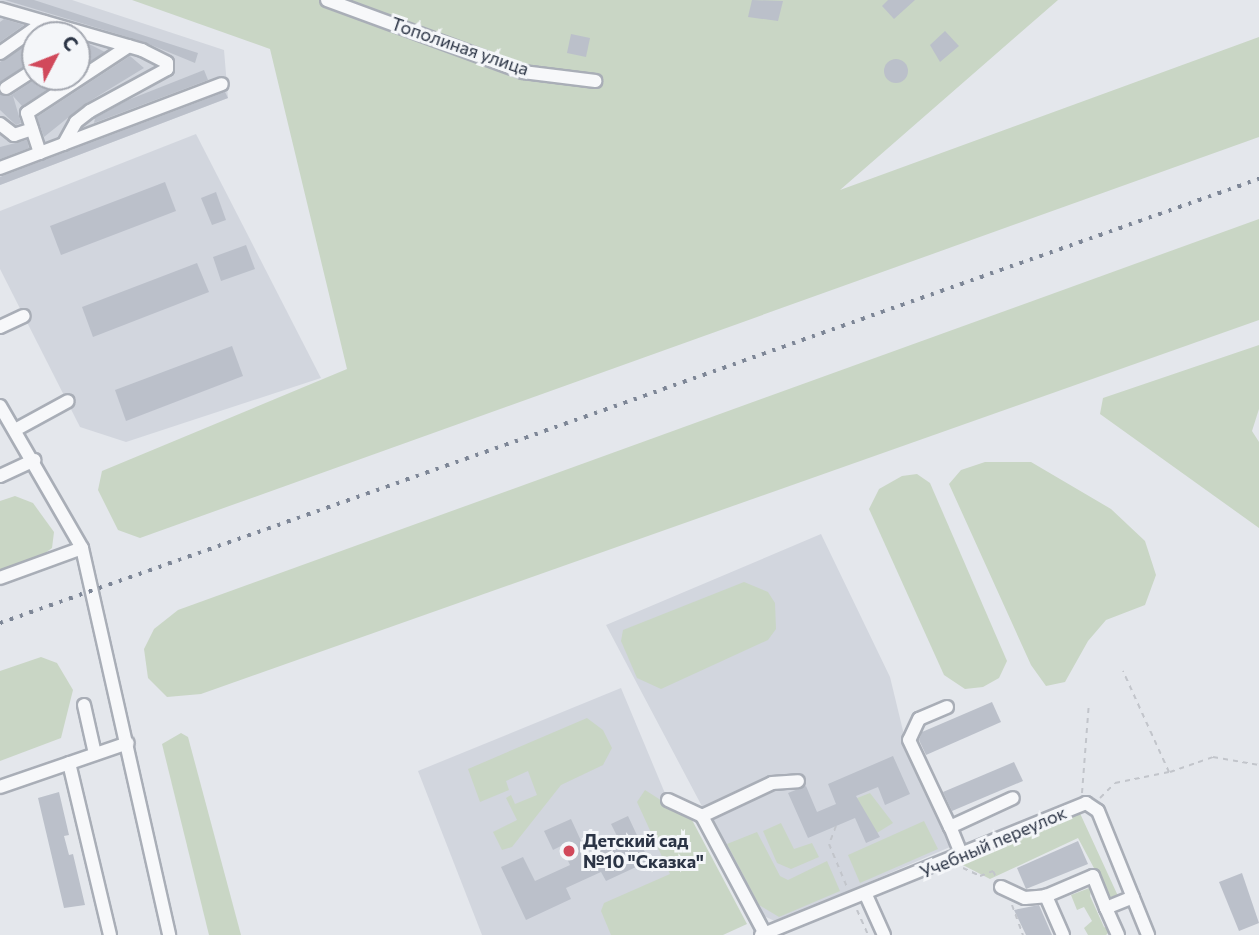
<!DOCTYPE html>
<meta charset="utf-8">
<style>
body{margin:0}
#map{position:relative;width:1259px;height:935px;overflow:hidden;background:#e4e7ec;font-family:Commissioner,sans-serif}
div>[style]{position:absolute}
.built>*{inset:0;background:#d2d6de}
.green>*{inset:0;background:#c9d6c5}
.building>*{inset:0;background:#bbc0ca}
.round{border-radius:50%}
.path>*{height:2px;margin-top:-1px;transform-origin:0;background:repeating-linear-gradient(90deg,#c2c5cb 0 5px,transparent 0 10px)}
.roads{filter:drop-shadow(2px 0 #a9aeb7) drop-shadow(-2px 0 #a9aeb7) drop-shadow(0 2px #a9aeb7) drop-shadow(0 -2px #a9aeb7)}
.minor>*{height:12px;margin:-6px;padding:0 6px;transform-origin:6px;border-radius:6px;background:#f7f8fa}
.rail>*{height:3.5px;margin-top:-1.75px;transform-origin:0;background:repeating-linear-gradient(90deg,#7d8696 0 3.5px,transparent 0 10.5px)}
.dots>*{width:19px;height:19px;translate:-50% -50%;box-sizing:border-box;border:4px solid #f4f6f9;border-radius:50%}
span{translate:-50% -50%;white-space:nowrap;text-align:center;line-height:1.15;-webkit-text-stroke:6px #f4f6f9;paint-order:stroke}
.street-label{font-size:18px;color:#2b3445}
.poi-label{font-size:18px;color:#2b3445;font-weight:700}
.left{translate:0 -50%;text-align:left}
.north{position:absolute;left:21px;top:21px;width:70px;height:70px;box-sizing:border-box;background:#f4f6f9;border:2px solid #a4a8b1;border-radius:50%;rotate:48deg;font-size:19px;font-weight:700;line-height:28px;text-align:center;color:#2b3445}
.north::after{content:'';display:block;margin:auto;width:24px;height:32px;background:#d1495b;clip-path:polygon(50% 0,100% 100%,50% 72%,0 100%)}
</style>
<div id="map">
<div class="built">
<div style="clip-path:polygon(evenodd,0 0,72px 0,224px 50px,228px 98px,0 185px,0 0,35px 35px,77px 35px,77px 77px,35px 77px,35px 35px)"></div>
<div style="clip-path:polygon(196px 134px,321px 378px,126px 442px,80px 427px,0 269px,0 211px)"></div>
<div style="clip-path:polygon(821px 534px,890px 677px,905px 739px,953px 842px,950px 847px,777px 922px,759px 914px,606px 625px)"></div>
<div style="clip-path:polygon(621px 688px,710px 901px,628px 935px,482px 935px,418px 771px)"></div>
</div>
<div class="green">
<div style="clip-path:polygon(132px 0,1058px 0,840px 190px,1259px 37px,1259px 137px,140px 538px,118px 530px,98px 490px,102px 471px,347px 369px,270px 49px)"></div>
<div style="clip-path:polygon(1259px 219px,1259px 320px,201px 694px,167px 697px,148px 678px,144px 649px,154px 629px,178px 610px)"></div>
<div style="clip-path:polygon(1259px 345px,1259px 409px,1252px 431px,1259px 442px,1259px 528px,1100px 414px,1103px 398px)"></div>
<div style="clip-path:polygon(985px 462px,1031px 462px,1111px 509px,1145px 541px,1156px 575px,1145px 605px,1106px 620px,1088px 641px,1065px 682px,1046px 686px,1031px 665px,949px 484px,961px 470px)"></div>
<div style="clip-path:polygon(917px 474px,930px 483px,1007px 661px,999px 678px,983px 687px,965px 689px,944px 675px,869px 509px,879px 489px,902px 476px)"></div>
<div style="clip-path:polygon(15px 496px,33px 503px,54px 532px,52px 548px,36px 560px,0 574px,0 501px)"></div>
<div style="clip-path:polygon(744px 582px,768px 592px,775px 603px,776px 629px,768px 640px,661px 689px,637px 678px,621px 641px,623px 630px)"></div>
<div style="clip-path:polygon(41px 657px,57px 663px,73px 690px,61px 738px,0 761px,0 671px)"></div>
<div style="clip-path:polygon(587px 718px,603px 730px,612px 748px,603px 765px,561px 785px,512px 847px,502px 850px,493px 832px,517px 820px,506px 798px,511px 795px,515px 804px,537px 795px,528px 771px,506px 781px,509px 790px,480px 802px,468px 769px)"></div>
<div style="clip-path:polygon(181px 733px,188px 737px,241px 935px,209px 935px,162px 744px)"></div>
<div style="clip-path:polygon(645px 790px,692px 820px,747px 924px,723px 935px,611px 935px,601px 911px,604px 903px,670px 874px,637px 802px)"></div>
<div style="clip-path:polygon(870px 793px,893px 823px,872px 836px,852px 800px)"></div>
<div style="clip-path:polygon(1078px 809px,1118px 896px,1111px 900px,1078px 838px,990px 879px,957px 862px)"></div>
<div style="clip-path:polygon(924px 821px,938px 849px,860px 883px,848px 855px)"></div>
<div style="clip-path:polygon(781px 823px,794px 849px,812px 843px,819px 857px,791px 869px,777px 863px,763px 831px)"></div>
<div style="clip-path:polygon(757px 832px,780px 876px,788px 880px,827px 861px,840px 891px,779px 917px,759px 905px,727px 844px)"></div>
<div style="clip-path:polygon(1092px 887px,1090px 896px,1104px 927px,1111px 930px,1106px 935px,1088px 935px,1084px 928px,1092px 921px,1084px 907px,1077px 910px,1071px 895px)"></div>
</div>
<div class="building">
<div style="clip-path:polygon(5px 0,34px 0,198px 53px,195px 63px,144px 42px)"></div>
<div style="clip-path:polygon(752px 0,783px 1px,778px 21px,748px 17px)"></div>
<div style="clip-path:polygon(888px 0,915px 0,894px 19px,882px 6px)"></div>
<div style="clip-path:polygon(4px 19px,24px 25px,0 42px,0 22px)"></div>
<div style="clip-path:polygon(945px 31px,959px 46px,940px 62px,930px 45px)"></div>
<div style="clip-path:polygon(571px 34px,590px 38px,586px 57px,567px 53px)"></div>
<div style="clip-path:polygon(35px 39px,35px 60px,0 82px,0 62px)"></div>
<div style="clip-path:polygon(87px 43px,105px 52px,77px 70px,77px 50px)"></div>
<div style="clip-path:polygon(130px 56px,144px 68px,85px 104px,44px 137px,37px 117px)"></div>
<div class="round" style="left:884px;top:59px;width:24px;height:24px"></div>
<div style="clip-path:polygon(204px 70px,208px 80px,94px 123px,95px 118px,128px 100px)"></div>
<div style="clip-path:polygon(39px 77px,66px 77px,22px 106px,13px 96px,21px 123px,16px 125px,0 110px,0 94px,10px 96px)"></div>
<div style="clip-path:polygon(225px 92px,228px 98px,0 185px,0 177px)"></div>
<div style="clip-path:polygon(27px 140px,29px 148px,0 159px,0 147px)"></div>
<div style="clip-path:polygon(165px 182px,176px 211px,61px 255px,50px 226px)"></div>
<div style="clip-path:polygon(216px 192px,226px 220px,212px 225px,201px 198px)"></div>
<div style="clip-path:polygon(246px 245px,255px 269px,221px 281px,213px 257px)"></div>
<div style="clip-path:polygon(197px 263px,209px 292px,93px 337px,82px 307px)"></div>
<div style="clip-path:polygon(232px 346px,243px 376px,126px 421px,115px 390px)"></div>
<div style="clip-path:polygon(992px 702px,1001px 722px,926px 755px,919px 740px,922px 732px)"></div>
<div style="clip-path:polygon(893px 756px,910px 794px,885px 805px,878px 787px,856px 796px,880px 837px,866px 843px,855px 818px,808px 838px,788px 793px,806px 786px,817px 812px,836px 804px,828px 784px)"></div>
<div style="clip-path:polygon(1014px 762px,1023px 781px,952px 811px,943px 792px)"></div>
<div style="clip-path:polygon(59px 792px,69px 835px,64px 836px,69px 855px,73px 854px,85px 905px,64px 908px,38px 798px)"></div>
<div style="clip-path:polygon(628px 816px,649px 861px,606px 881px,601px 872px,566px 888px,571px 899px,526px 920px,501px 867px,523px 857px,535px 881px,570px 865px,561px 846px,553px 850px,544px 831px,571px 819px,588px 856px,620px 842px,611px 824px)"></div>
<div style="clip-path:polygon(1078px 841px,1088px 864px,1026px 889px,1017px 868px)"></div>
<div style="clip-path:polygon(1242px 873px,1259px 923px,1239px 931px,1219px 882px)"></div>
<div style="clip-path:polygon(1039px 905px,1052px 935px,1026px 935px,1014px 910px)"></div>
</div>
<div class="path">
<div style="left:1170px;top:772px;width:46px;rotate:-19.2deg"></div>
<div style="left:1213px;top:757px;width:47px;rotate:9.9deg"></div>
<div style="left:1082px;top:793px;width:90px;rotate:-85.6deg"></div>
<div style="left:1100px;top:798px;width:21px;rotate:-45deg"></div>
<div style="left:1115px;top:783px;width:55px;rotate:-11.5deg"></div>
<div style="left:1169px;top:772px;width:111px;rotate:-114.5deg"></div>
<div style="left:836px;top:826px;width:19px;rotate:111deg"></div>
<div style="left:829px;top:844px;width:47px;rotate:67.3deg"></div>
<div style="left:963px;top:868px;width:19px;rotate:25deg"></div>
<div style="left:980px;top:876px;width:14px;rotate:-21deg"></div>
<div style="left:993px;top:871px;width:7px;rotate:63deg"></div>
<div style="left:1012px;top:905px;width:32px;rotate:70deg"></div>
<div style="left:857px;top:910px;width:27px;rotate:66deg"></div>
</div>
<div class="roads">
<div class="minor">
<div style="left:327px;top:0;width:209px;rotate:20.2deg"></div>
<div style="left:523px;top:72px;width:73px;rotate:7.1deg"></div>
<div style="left:0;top:9px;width:148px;rotate:16.1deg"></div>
<div style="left:142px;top:50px;width:28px;rotate:27deg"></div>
<div style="left:167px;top:63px;width:6px;rotate:90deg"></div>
<div style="left:167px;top:69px;width:88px;rotate:151.4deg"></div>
<div style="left:90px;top:111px;width:18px;rotate:142deg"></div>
<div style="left:76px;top:122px;width:25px;rotate:119deg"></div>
<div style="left:0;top:53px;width:54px;rotate:-35.2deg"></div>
<div style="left:6px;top:88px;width:35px;rotate:-33deg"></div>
<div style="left:0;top:124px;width:18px;rotate:38deg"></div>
<div style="left:14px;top:135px;width:19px;rotate:-18deg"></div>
<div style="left:40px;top:153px;width:42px;rotate:-108deg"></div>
<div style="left:27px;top:113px;width:122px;rotate:-33.3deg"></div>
<div style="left:0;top:168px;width:237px;rotate:-20.7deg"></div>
<div style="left:0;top:327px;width:26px;rotate:-25deg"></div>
<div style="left:0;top:406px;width:164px;rotate:60deg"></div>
<div style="left:82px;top:548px;width:397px;rotate:77.3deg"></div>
<div style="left:15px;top:430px;width:60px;rotate:-28.7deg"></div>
<div style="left:0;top:476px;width:38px;rotate:-25deg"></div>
<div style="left:0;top:578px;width:87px;rotate:-20.1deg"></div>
<div style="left:84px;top:705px;width:50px;rotate:77.3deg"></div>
<div style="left:947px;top:707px;width:30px;rotate:157deg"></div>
<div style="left:919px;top:719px;width:23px;rotate:115deg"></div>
<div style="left:909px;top:740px;width:96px;rotate:64.8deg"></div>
<div style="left:69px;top:763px;width:177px;rotate:76.6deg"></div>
<div style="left:0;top:787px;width:135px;rotate:-19deg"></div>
<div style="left:668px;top:800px;width:38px;rotate:25deg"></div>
<div style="left:962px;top:856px;width:31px;rotate:-112deg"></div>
<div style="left:950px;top:827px;width:69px;rotate:-24.7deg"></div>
<div style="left:1001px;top:887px;width:26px;rotate:25deg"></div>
<div style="left:1025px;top:898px;width:21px;rotate:-5deg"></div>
<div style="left:866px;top:895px;width:44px;rotate:65.8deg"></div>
<div style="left:765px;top:934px;width:134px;rotate:-118.1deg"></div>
<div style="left:702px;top:816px;width:77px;rotate:-25.2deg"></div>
<div style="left:772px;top:783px;width:26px;rotate:-4deg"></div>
<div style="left:761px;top:935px;width:351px;rotate:-22.1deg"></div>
<div style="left:1086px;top:803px;width:14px;rotate:34deg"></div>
<div style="left:1098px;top:811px;width:134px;rotate:68deg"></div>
<div style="left:1063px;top:935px;width:43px;rotate:-113.6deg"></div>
<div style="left:1046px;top:896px;width:51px;rotate:-23.1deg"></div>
<div style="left:1093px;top:876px;width:35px;rotate:68deg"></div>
<div style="left:1118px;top:935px;width:30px;rotate:-114deg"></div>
<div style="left:1106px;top:908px;width:29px;rotate:-22deg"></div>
</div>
</div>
<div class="rail">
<div style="left:0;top:623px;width:1335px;rotate:-19.43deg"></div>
</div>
<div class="dots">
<div style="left:569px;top:851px;background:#d1495b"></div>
</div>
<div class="street-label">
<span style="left:460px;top:46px;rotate:19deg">Тополиная улица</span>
<span style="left:993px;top:842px;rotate:-23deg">Учебный переулок</span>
</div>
<div class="poi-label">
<span class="left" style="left:583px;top:851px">Детский сад<br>№10 "Сказка"</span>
</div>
<div class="north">С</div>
</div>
